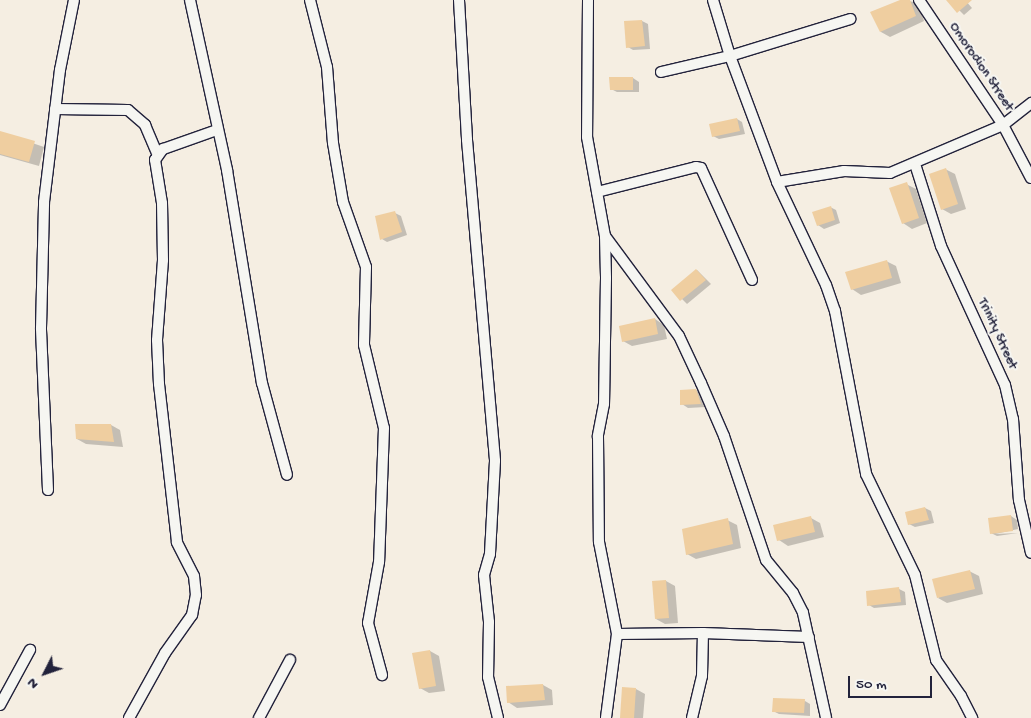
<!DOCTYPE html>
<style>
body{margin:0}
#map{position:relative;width:1031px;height:718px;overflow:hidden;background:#f5eee2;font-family:"Gochi Hand",sans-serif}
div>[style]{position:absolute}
.shadow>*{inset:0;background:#0003}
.building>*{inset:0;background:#efcea0}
.roads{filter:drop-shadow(1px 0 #22223b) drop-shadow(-1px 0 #22223b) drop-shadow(0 1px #22223b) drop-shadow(0 -1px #22223b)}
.minor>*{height:10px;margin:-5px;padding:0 5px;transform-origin:5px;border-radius:5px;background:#f6f6f2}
span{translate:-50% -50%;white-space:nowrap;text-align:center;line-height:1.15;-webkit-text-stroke:4px #f6f6f2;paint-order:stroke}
.street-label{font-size:14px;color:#22223b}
.north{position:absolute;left:20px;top:648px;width:50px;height:50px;-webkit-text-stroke:4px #f6f6f2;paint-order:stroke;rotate:229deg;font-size:14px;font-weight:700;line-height:20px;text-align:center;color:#22223b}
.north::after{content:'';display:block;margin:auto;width:18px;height:22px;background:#22223b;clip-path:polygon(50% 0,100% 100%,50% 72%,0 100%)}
.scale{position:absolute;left:848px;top:676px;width:84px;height:22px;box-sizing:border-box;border:2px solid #22223b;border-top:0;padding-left:6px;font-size:15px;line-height:18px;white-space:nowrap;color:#22223b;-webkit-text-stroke:4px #f6f6f2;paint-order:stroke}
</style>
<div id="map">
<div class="shadow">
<div style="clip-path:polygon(904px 0,918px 3px,924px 21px,890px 37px,881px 32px,872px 12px)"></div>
<div style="clip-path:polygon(949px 0,965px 0,972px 8px,964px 15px)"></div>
<div style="clip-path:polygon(642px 21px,648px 24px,650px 49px,633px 50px,628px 47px)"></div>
<div style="clip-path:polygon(633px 78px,639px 82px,639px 92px,617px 92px,611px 89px)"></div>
<div style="clip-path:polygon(737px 119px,742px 122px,745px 134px,719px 139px,713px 136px)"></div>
<div style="clip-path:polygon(0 132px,44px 147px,39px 166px,0 155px)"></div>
<div style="clip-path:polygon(945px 169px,955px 174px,966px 209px,951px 214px,942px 209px)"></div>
<div style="clip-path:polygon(906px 184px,916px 189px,927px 223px,912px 229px,903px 223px)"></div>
<div style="clip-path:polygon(830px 207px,836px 210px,840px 223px,824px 229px,818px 225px)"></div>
<div style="clip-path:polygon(395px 213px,401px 216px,407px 235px,387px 242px,382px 239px)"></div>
<div style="clip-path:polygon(886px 261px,896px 266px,901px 283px,861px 295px,852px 289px)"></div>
<div style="clip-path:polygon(697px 270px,711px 284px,687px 304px,673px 290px)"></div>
<div style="clip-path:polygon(655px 319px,664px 325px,667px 339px,632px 346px,623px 341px)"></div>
<div style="clip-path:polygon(696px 390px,702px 394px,706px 407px,688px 408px,682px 404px)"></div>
<div style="clip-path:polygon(111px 425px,120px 430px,123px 447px,86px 444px,77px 439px)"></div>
<div style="clip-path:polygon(925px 508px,931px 511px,934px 523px,915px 527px,909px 524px)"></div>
<div style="clip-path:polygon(1011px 516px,1017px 520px,1018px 529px,995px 534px,1018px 533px,997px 536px,991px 533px)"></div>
<div style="clip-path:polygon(811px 518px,820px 523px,824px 537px,788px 546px,779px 540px)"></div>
<div style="clip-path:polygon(727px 520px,737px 525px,741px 548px,696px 559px,687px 554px)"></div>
<div style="clip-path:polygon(969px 571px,979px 576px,983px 594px,947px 603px,938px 598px)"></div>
<div style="clip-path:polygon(666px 581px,675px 586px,678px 623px,665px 624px,656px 619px)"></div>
<div style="clip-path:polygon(899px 589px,905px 592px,906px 605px,874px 608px,869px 605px)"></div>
<div style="clip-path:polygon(430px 651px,439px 656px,445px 691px,429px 693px,420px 688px)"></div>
<div style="clip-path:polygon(543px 685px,552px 690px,553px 705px,517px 708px,508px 702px)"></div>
<div style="clip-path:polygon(636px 689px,645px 694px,643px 718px,621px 718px)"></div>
<div style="clip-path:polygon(805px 701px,810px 704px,810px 716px,779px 714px,773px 711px)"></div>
</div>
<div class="building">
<div style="clip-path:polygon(900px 0,910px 0,916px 16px,880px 32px,870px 12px)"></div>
<div style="clip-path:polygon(946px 0,972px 0,957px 13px)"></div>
<div style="clip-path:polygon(642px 20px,645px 46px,626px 48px,624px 21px)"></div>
<div style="clip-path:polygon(609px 77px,633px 77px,633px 90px,610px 90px)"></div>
<div style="clip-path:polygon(737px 118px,740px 131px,712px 137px,709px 124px)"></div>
<div style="clip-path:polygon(0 131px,35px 141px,29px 162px,0 154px)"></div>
<div style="clip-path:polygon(946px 168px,958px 204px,941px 210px,929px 174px)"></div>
<div style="clip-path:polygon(907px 182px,919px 218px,902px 224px,889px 188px)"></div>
<div style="clip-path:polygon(831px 206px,835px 220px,817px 226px,812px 212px)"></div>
<div style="clip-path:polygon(395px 211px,402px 232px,380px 240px,375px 216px)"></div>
<div style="clip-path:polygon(887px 260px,892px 278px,851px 290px,845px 272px)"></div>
<div style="clip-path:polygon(696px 269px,706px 280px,680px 301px,671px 290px)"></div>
<div style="clip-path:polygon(655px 318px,658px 334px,622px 342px,619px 326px)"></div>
<div style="clip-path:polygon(696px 389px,701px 404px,680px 405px,680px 390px)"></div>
<div style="clip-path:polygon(75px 424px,111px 424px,114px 442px,76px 439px)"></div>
<div style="clip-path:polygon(925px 507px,929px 520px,908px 525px,905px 512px)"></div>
<div style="clip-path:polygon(1011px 515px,1013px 531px,990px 534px,988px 518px)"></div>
<div style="clip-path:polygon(811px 516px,815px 532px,777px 541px,773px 525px)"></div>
<div style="clip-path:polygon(728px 518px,733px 544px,686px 555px,682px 529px)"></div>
<div style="clip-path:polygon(970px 570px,975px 589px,937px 598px,932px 579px)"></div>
<div style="clip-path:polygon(666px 580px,669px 618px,655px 619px,652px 581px)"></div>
<div style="clip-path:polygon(899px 587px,901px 602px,867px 606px,866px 591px)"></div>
<div style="clip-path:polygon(430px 650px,436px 686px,419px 689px,412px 653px)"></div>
<div style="clip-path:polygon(543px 684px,545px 700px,507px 703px,506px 686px)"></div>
<div style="clip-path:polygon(622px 687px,636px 688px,634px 718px,620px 718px)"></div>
<div style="clip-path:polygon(773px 698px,805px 699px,804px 713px,772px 712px)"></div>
</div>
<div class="roads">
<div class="minor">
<div style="left:190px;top:0;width:174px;rotate:77.7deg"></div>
<div style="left:227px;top:170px;width:216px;rotate:80.7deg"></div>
<div style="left:262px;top:383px;width:95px;rotate:74.8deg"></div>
<div style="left:310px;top:0;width:69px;rotate:75.8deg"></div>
<div style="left:327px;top:67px;width:76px;rotate:85.5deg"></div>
<div style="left:333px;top:143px;width:60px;rotate:80.4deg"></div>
<div style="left:343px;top:202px;width:69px;rotate:70.5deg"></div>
<div style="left:366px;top:267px;width:78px;rotate:91.5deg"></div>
<div style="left:364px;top:345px;width:85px;rotate:76.5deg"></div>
<div style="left:384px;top:428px;width:134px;rotate:92.1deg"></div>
<div style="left:379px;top:562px;width:62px;rotate:100.2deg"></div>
<div style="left:368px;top:623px;width:54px;rotate:74.9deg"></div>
<div style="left:459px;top:0;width:140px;rotate:86.7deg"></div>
<div style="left:467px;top:140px;width:322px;rotate:85deg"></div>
<div style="left:495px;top:461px;width:93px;rotate:93.1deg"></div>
<div style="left:490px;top:554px;width:22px;rotate:106deg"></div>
<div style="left:484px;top:575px;width:47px;rotate:83.9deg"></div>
<div style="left:489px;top:622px;width:55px;rotate:91deg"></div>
<div style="left:488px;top:677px;width:42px;rotate:76.3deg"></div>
<div style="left:588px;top:0;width:137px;rotate:90.4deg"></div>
<div style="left:587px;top:137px;width:101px;rotate:79.7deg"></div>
<div style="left:605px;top:236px;width:42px;rotate:88.6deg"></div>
<div style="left:606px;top:278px;width:126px;rotate:90.9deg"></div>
<div style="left:604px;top:404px;width:33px;rotate:101deg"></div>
<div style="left:598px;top:436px;width:106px;rotate:89.5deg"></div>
<div style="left:599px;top:542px;width:94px;rotate:78.9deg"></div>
<div style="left:617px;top:634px;width:85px;rotate:97.5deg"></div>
<div style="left:713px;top:0;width:59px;rotate:73.1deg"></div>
<div style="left:730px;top:56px;width:134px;rotate:69.5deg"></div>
<div style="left:777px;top:182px;width:114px;rotate:64.6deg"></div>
<div style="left:826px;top:285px;width:28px;rotate:71deg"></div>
<div style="left:835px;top:311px;width:166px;rotate:79.2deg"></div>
<div style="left:866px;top:474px;width:112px;rotate:64.1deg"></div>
<div style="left:915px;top:575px;width:88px;rotate:76.1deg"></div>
<div style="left:936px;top:660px;width:44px;rotate:55.2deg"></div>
<div style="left:961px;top:696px;width:25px;rotate:63deg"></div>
<div style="left:919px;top:0;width:151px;rotate:56.1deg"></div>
<div style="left:1003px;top:125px;width:60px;rotate:62.2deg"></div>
<div style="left:661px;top:72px;width:71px;rotate:-13.1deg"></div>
<div style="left:730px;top:56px;width:126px;rotate:-17.1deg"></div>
<div style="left:55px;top:109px;width:73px;rotate:0.8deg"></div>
<div style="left:128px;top:110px;width:23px;rotate:41deg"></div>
<div style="left:145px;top:125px;width:33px;rotate:67deg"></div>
<div style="left:915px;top:164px;width:86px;rotate:72.4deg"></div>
<div style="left:941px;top:246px;width:153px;rotate:65.3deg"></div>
<div style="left:1005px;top:385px;width:35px;rotate:77deg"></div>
<div style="left:1013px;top:419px;width:81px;rotate:85.8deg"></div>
<div style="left:1019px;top:500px;width:54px;rotate:77.2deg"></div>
<div style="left:777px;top:182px;width:68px;rotate:-9.3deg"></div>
<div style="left:844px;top:171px;width:46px;rotate:2.5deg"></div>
<div style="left:890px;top:173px;width:123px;rotate:-23deg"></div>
<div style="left:1003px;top:125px;width:36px;rotate:-38deg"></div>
<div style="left:597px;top:192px;width:102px;rotate:-14.2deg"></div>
<div style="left:696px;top:167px;width:5px;rotate:11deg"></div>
<div style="left:701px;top:168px;width:123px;rotate:65.5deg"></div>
<div style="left:605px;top:236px;width:124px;rotate:53.5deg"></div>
<div style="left:679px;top:336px;width:52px;rotate:64.9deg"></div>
<div style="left:701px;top:383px;width:58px;rotate:66.5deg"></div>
<div style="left:724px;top:436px;width:131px;rotate:71.3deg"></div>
<div style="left:766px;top:560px;width:43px;rotate:50.7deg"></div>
<div style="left:793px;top:593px;width:22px;rotate:63deg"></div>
<div style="left:803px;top:613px;width:107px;rotate:77.6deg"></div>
<div style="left:48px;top:490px;width:162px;rotate:-92.5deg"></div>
<div style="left:41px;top:328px;width:126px;rotate:-88.6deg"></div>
<div style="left:44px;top:202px;width:133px;rotate:-83.1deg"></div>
<div style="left:60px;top:70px;width:71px;rotate:-78.7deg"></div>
<div style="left:617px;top:634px;width:86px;rotate:-0.7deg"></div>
<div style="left:0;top:705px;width:63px;rotate:-61.4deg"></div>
<div style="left:129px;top:718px;width:74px;rotate:-61deg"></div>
<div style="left:165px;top:653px;width:47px;rotate:-54.6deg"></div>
<div style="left:192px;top:615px;width:20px;rotate:-79deg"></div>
<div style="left:196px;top:595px;width:19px;rotate:-96deg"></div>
<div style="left:194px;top:576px;width:38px;rotate:-117deg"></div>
<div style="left:177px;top:542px;width:159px;rotate:-96.5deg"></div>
<div style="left:159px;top:384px;width:44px;rotate:-92.6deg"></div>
<div style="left:157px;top:340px;width:80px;rotate:-85.7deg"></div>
<div style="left:163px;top:260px;width:57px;rotate:-91deg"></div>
<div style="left:162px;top:203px;width:44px;rotate:-99.2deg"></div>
<div style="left:155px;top:160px;width:14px;rotate:-54deg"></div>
<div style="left:163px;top:149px;width:57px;rotate:-19.4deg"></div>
<div style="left:259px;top:718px;width:66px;rotate:-61.9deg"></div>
<div style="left:692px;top:718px;width:43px;rotate:-76.6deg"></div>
<div style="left:702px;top:676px;width:43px;rotate:-88.7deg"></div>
<div style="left:703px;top:633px;width:106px;rotate:2.2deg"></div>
</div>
</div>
<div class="street-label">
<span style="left:981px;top:67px;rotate:56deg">Omorodion Street</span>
<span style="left:997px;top:334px;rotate:65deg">Trinity Street</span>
</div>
<div class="north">N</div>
<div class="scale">50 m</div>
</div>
